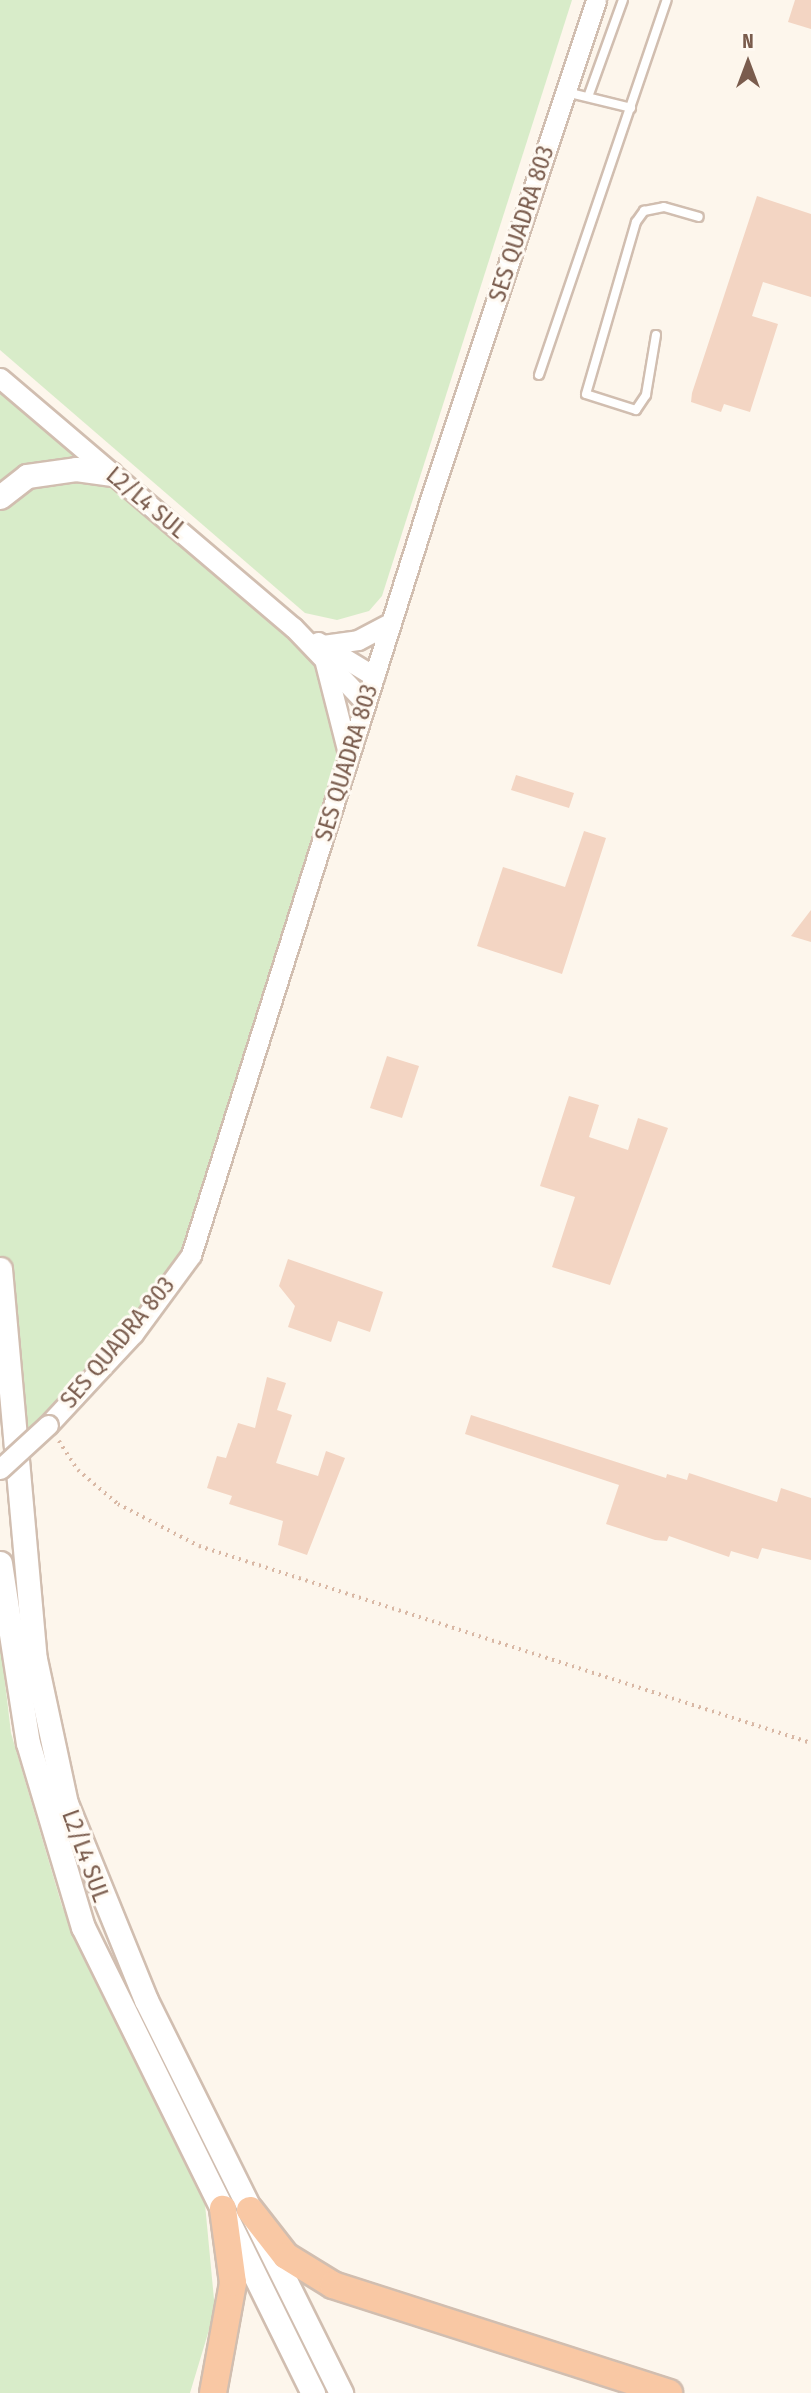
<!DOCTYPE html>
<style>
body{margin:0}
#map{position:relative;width:811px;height:2393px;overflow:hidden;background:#fdf6ec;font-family:"Fira Sans Condensed",sans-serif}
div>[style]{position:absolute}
.green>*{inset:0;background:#d8ecc9}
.building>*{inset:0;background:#f3d5c3}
.path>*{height:3.5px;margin-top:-1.75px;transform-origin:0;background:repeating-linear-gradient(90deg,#d9b8a5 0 2px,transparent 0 7px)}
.roads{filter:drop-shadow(2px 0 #d1beb0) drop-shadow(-2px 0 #d1beb0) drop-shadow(0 2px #d1beb0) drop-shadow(0 -2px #d1beb0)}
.service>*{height:8px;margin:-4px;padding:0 4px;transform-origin:4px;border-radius:4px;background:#fff}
.tertiary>*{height:19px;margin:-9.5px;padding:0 9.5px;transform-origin:9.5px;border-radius:9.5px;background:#fff}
.secondary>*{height:23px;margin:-11.5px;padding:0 11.5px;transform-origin:11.5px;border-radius:11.5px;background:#fff}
.trunk>*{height:26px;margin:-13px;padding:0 13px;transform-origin:13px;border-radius:13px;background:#f9c8a4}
.bridges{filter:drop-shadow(2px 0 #d1beb0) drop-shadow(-2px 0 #d1beb0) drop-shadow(0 2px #d1beb0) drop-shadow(0 -2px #d1beb0)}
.tertiary-bridge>*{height:19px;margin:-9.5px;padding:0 9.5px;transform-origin:9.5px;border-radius:9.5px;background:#fff}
span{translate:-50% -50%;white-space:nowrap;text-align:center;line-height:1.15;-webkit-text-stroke:6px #fffaf3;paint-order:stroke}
.street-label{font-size:24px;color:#7a5c4d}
.north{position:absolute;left:713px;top:28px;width:70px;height:70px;-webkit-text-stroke:5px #fffaf3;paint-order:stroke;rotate:0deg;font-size:19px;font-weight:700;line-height:28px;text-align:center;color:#7a5c4d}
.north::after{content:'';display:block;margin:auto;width:24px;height:32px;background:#7a5c4d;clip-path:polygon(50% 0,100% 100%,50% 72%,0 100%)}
</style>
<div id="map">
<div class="green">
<div style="clip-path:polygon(0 0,572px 0,382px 596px,369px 611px,337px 620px,305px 613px,0 350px)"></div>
<div style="clip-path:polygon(0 378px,324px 659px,349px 757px,191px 1255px,48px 1425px,16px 1433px,0 1279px)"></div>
<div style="clip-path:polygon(0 1640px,11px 1733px,62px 1906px,205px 2204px,215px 2310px,190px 2393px,0 2393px)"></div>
</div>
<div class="building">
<div style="clip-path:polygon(795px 0,811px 0,811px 29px,788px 22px)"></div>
<div style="clip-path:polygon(757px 196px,811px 214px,811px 297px,763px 282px,752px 316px,778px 324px,750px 412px,724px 404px,721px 412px,691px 402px,692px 393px)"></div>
<div style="clip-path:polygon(516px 775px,574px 793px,569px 808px,511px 790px)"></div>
<div style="clip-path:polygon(584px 831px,606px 838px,562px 974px,477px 946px,503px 867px,565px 887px)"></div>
<div style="clip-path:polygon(811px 910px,811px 942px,791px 936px)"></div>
<div style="clip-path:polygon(387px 1056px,419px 1066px,402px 1118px,370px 1108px)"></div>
<div style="clip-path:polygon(569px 1096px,599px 1105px,589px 1137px,628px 1150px,638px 1118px,668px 1128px,610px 1285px,552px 1267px,575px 1197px,540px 1186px)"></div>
<div style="clip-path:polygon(288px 1259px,383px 1292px,370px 1332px,338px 1321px,331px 1342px,288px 1327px,295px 1306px,279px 1286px)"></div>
<div style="clip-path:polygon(267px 1377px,286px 1383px,277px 1410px,292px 1415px,276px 1463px,318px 1476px,326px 1451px,345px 1458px,307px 1555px,278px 1545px,283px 1521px,229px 1504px,232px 1496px,207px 1488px,217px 1456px,226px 1458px,238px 1423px,255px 1428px)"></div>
<div style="clip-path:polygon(471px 1415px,666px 1478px,667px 1474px,687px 1480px,689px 1473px,777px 1502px,781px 1488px,811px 1498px,811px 1560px,762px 1548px,758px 1559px,731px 1551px,729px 1557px,669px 1536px,667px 1541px,655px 1540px,606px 1524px,619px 1485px,465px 1434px)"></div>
</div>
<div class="path">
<div style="left:59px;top:1441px;width:35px;rotate:57deg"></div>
<div style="left:78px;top:1470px;width:52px;rotate:40.4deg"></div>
<div style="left:118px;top:1504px;width:91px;rotate:27.4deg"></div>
<div style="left:199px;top:1546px;width:643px;rotate:17.84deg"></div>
</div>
<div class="roads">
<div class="service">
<div style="left:566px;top:92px;width:67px;rotate:13.8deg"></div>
<div style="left:588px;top:97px;width:103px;rotate:-70.2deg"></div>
<div style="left:656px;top:335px;width:61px;rotate:99.5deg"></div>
<div style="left:646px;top:395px;width:18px;rotate:124deg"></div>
<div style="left:636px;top:410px;width:52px;rotate:-162.3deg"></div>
<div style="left:586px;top:394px;width:179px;rotate:-73.8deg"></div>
<div style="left:636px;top:222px;width:14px;rotate:-54deg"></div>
<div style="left:644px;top:211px;width:20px;rotate:-11deg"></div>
<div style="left:664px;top:207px;width:36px;rotate:16deg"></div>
<div style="left:539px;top:375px;width:396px;rotate:-71.2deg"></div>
</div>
<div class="tertiary">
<div style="left:0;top:378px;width:385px;rotate:40.4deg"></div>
<div style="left:293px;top:627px;width:104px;rotate:46.2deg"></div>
<div style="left:318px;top:642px;width:66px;rotate:31.3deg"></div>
<div style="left:323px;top:645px;width:35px;rotate:-8deg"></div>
<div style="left:358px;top:640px;width:36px;rotate:-28deg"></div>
<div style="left:325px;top:663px;width:93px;rotate:75.7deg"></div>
<div style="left:48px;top:1425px;width:125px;rotate:-47deg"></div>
<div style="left:133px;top:1334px;width:98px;rotate:-53.7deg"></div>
<div style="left:191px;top:1255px;width:786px;rotate:-72.44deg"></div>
<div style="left:428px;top:506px;width:533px;rotate:-71.63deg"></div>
</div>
<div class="secondary">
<div style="left:0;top:497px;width:34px;rotate:-38deg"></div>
<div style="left:27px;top:476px;width:49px;rotate:-8.1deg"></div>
<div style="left:76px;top:469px;width:35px;rotate:8deg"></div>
<div style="left:0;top:1269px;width:392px;rotate:84.9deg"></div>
<div style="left:35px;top:1659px;width:147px;rotate:77.9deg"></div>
<div style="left:66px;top:1803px;width:213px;rotate:67.9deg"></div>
<div style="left:146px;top:2000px;width:439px;rotate:63.6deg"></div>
<div style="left:0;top:1563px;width:182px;rotate:81.2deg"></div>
<div style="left:28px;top:1743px;width:192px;rotate:73.4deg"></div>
<div style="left:83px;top:1927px;width:520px;rotate:63.73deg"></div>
</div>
<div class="trunk">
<div style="left:250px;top:2210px;width:58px;rotate:52deg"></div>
<div style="left:286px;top:2256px;width:55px;rotate:31.7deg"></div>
<div style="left:333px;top:2285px;width:353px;rotate:17.8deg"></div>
<div style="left:213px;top:2393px;width:112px;rotate:-79.7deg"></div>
<div style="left:233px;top:2283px;width:75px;rotate:-97.7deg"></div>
</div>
</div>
<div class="bridges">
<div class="tertiary-bridge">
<div style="left:0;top:1469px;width:65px;rotate:-42.5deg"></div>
</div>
</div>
<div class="street-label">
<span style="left:522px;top:224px;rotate:-72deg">SES QUADRA 803</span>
<span style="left:146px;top:503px;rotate:40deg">L2/L4 SUL</span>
<span style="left:347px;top:763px;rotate:-73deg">SES QUADRA 803</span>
<span style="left:118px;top:1343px;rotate:-50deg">SES QUADRA 803</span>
<span style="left:85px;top:1856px;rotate:70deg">L2/L4 SUL</span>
</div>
<div class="north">N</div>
</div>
